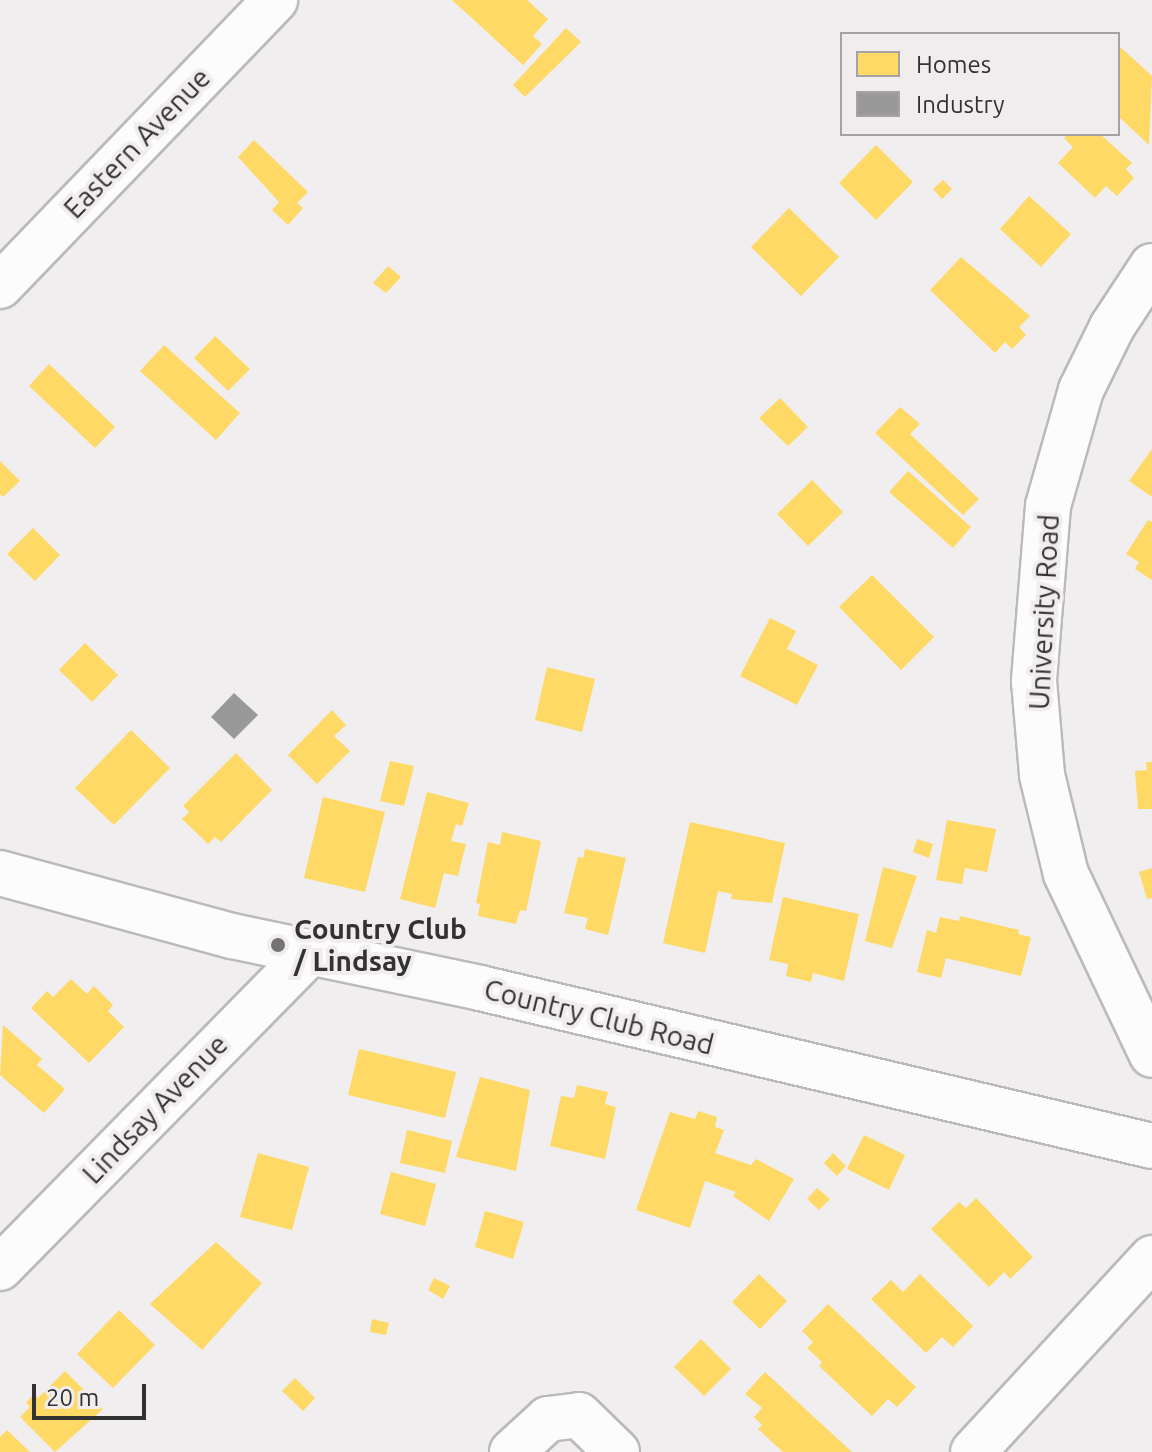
<!DOCTYPE html>
<style>
body{margin:0}
#map{position:relative;width:1152px;height:1452px;overflow:hidden;background:#f0eeef;font-family:Ubuntu,sans-serif}
div>[style]{position:absolute}
.homes>*{inset:0;background:#ffd966}
.industry>*{inset:0;background:#999}
.roads{filter:drop-shadow(2px 0 #bbb9ba) drop-shadow(-2px 0 #bbb9ba) drop-shadow(0 2px #bbb9ba) drop-shadow(0 -2px #bbb9ba)}
.minor>*{height:44px;margin:-22px;padding:0 22px;transform-origin:22px;border-radius:22px;background:#fdfcfd}
.dots>*{width:22px;height:22px;translate:-50% -50%;box-sizing:border-box;border:4px solid #f1edee;border-radius:50%}
span{translate:-50% -50%;white-space:nowrap;text-align:center;line-height:1.15;-webkit-text-stroke:8px #f1edee;paint-order:stroke}
.street-label{font-size:28px;color:#333232}
.poi-label{font-size:28px;color:#333232;font-weight:700}
.left{translate:0 -50%;text-align:left}
.legend{position:absolute;left:840px;top:32px;width:280px;height:104px;box-sizing:border-box;background:#f1edee;border:2px solid #a5a2a3;margin:0;padding:10px 14px;list-style:none;font-size:24px;color:#333232}
.legend li{display:flex;align-items:center;gap:16px;height:40px}
.legend b{width:40px;border:2px solid #a5a2a3}
.scale{position:absolute;left:32px;top:1384px;width:114px;height:36px;box-sizing:border-box;border:4px solid #333232;border-top:0;padding-left:10px;font-size:24px;line-height:28px;white-space:nowrap;color:#333232;-webkit-text-stroke:6px #f1edee;paint-order:stroke}
</style>
<div id="map">
<div class="homes">
<div style="clip-path:polygon(452px 0,527px 0,548px 19px,533px 36px,542px 44px,523px 65px)"></div>
<div style="clip-path:polygon(566px 28px,581px 42px,525px 97px,513px 85px)"></div>
<div style="clip-path:polygon(1118px 45px,1152px 76px,1149px 145px,1118px 116px)"></div>
<div style="clip-path:polygon(1068px 134px,1100px 134px,1132px 163px,1126px 169px,1134px 178px,1117px 196px,1106px 186px,1095px 198px,1058px 163px,1073px 147px,1064px 138px)"></div>
<div style="clip-path:polygon(254px 140px,308px 192px,297px 203px,303px 208px,288px 225px,272px 210px,279px 202px,238px 157px)"></div>
<div style="clip-path:polygon(876px 145px,913px 182px,876px 220px,839px 183px)"></div>
<div style="clip-path:polygon(943px 180px,952px 189px,942px 199px,933px 189px)"></div>
<div style="clip-path:polygon(1029px 196px,1071px 234px,1041px 267px,1000px 229px)"></div>
<div style="clip-path:polygon(789px 208px,839px 257px,801px 296px,751px 247px)"></div>
<div style="clip-path:polygon(961px 257px,1030px 316px,1019px 327px,1026px 335px,1012px 349px,1005px 342px,995px 353px,930px 290px)"></div>
<div style="clip-path:polygon(388px 266px,401px 277px,386px 293px,373px 283px)"></div>
<div style="clip-path:polygon(215px 336px,250px 369px,228px 391px,194px 358px)"></div>
<div style="clip-path:polygon(164px 345px,240px 413px,216px 440px,140px 371px)"></div>
<div style="clip-path:polygon(49px 364px,115px 427px,95px 448px,29px 386px)"></div>
<div style="clip-path:polygon(780px 398px,808px 427px,788px 446px,759px 418px)"></div>
<div style="clip-path:polygon(900px 407px,920px 424px,910px 434px,979px 499px,963px 515px,875px 433px)"></div>
<div style="clip-path:polygon(1152px 449px,1152px 497px,1129px 481px)"></div>
<div style="clip-path:polygon(0 461px,20px 481px,3px 497px,0 494px)"></div>
<div style="clip-path:polygon(908px 471px,971px 527px,953px 548px,889px 492px)"></div>
<div style="clip-path:polygon(812px 480px,843px 512px,808px 546px,777px 514px)"></div>
<div style="clip-path:polygon(1148px 520px,1152px 522px,1152px 580px,1135px 569px,1139px 562px,1126px 554px)"></div>
<div style="clip-path:polygon(33px 528px,60px 555px,35px 581px,7px 554px)"></div>
<div style="clip-path:polygon(872px 575px,934px 637px,901px 670px,839px 607px)"></div>
<div style="clip-path:polygon(770px 618px,796px 631px,787px 649px,818px 665px,797px 705px,740px 676px)"></div>
<div style="clip-path:polygon(85px 643px,118px 675px,92px 702px,59px 670px)"></div>
<div style="clip-path:polygon(547px 667px,595px 679px,582px 732px,535px 720px)"></div>
<div style="clip-path:polygon(332px 710px,346px 725px,334px 736px,350px 751px,317px 784px,288px 755px)"></div>
<div style="clip-path:polygon(131px 730px,170px 768px,114px 825px,75px 788px)"></div>
<div style="clip-path:polygon(236px 753px,272px 790px,221px 842px,215px 837px,208px 844px,182px 819px,189px 812px,183px 806px)"></div>
<div style="clip-path:polygon(390px 761px,414px 766px,404px 806px,380px 801px)"></div>
<div style="clip-path:polygon(1146px 762px,1152px 762px,1152px 809px,1138px 809px,1135px 771px,1147px 770px)"></div>
<div style="clip-path:polygon(427px 792px,469px 803px,462px 826px,456px 824px,451px 841px,466px 844px,458px 876px,444px 873px,435px 908px,400px 899px)"></div>
<div style="clip-path:polygon(323px 797px,385px 812px,365px 892px,304px 878px)"></div>
<div style="clip-path:polygon(947px 820px,996px 829px,987px 872px,965px 868px,962px 884px,936px 880px)"></div>
<div style="clip-path:polygon(690px 822px,785px 843px,772px 903px,731px 899px,732px 894px,718px 891px,705px 953px,663px 943px)"></div>
<div style="clip-path:polygon(502px 832px,541px 841px,526px 911px,520px 910px,516px 924px,478px 916px,480px 904px,476px 903px,488px 842px,500px 845px)"></div>
<div style="clip-path:polygon(917px 839px,933px 844px,929px 858px,913px 852px)"></div>
<div style="clip-path:polygon(585px 849px,626px 858px,608px 935px,585px 929px,588px 918px,564px 913px,578px 857px,583px 858px)"></div>
<div style="clip-path:polygon(883px 867px,917px 876px,892px 948px,865px 941px)"></div>
<div style="clip-path:polygon(1152px 868px,1152px 898px,1147px 899px,1139px 872px)"></div>
<div style="clip-path:polygon(783px 897px,859px 914px,844px 981px,813px 973px,811px 982px,786px 976px,788px 964px,769px 960px)"></div>
<div style="clip-path:polygon(960px 916px,1019px 930px,1018px 934px,1031px 937px,1021px 976px,946px 958px,941px 978px,917px 972px,927px 930px,936px 933px,940px 917px,959px 921px)"></div>
<div style="clip-path:polygon(71px 979px,87px 994px,94px 986px,113px 1005px,108px 1011px,124px 1027px,89px 1063px,31px 1008px,47px 991px,53px 997px)"></div>
<div style="clip-path:polygon(3px 1025px,42px 1059px,37px 1065px,65px 1089px,44px 1113px,0 1075px)"></div>
<div style="clip-path:polygon(359px 1049px,456px 1072px,445px 1118px,348px 1095px)"></div>
<div style="clip-path:polygon(480px 1077px,530px 1090px,516px 1171px,456px 1157px)"></div>
<div style="clip-path:polygon(577px 1085px,608px 1092px,605px 1104px,616px 1107px,605px 1159px,550px 1146px,561px 1096px,574px 1098px)"></div>
<div style="clip-path:polygon(698px 1111px,717px 1117px,715px 1127px,724px 1130px,715px 1153px,751px 1165px,756px 1159px,794px 1179px,769px 1221px,733px 1196px,736px 1192px,705px 1181px,690px 1228px,636px 1210px,670px 1112px,695px 1119px)"></div>
<div style="clip-path:polygon(407px 1130px,452px 1141px,445px 1173px,400px 1163px)"></div>
<div style="clip-path:polygon(864px 1135px,905px 1155px,889px 1190px,847px 1169px)"></div>
<div style="clip-path:polygon(258px 1153px,309px 1167px,292px 1230px,240px 1217px)"></div>
<div style="clip-path:polygon(833px 1153px,846px 1166px,837px 1176px,824px 1163px)"></div>
<div style="clip-path:polygon(391px 1172px,436px 1184px,425px 1226px,380px 1214px)"></div>
<div style="clip-path:polygon(817px 1188px,830px 1199px,819px 1210px,807px 1199px)"></div>
<div style="clip-path:polygon(976px 1198px,1033px 1257px,1010px 1279px,1004px 1272px,989px 1287px,931px 1229px,959px 1202px,966px 1208px)"></div>
<div style="clip-path:polygon(485px 1211px,524px 1222px,513px 1259px,475px 1247px)"></div>
<div style="clip-path:polygon(216px 1242px,262px 1283px,202px 1350px,150px 1304px)"></div>
<div style="clip-path:polygon(759px 1274px,787px 1301px,760px 1329px,732px 1302px)"></div>
<div style="clip-path:polygon(920px 1274px,973px 1326px,953px 1347px,942px 1337px,926px 1353px,871px 1299px,891px 1280px,903px 1292px)"></div>
<div style="clip-path:polygon(434px 1278px,450px 1286px,443px 1299px,428px 1290px)"></div>
<div style="clip-path:polygon(828px 1304px,916px 1387px,897px 1407px,888px 1399px,872px 1416px,819px 1366px,822px 1362px,807px 1348px,813px 1342px,802px 1331px)"></div>
<div style="clip-path:polygon(119px 1310px,155px 1345px,113px 1388px,77px 1354px)"></div>
<div style="clip-path:polygon(372px 1319px,389px 1323px,386px 1335px,370px 1332px)"></div>
<div style="clip-path:polygon(701px 1339px,731px 1369px,704px 1396px,674px 1367px)"></div>
<div style="clip-path:polygon(65px 1371px,103px 1409px,55px 1452px,20px 1417px,30px 1407px,26px 1403px,34px 1394px,38px 1398px)"></div>
<div style="clip-path:polygon(765px 1372px,852px 1452px,783px 1452px,758px 1429px,762px 1425px,754px 1417px,762px 1408px,745px 1394px)"></div>
<div style="clip-path:polygon(295px 1378px,315px 1398px,303px 1411px,282px 1391px)"></div>
<div style="clip-path:polygon(7px 1430px,30px 1452px,0 1452px,0 1437px)"></div>
</div>
<div class="industry">
<div style="clip-path:polygon(234px 693px,258px 715px,234px 739px,211px 717px)"></div>
</div>
<div class="roads">
<div class="minor">
<div style="left:1152px;top:266px;width:73px;rotate:123.3deg"></div>
<div style="left:1112px;top:327px;width:70px;rotate:116.2deg"></div>
<div style="left:1081px;top:390px;width:121px;rotate:105.9deg"></div>
<div style="left:1048px;top:506px;width:176px;rotate:94.6deg"></div>
<div style="left:1034px;top:681px;width:94px;rotate:85.1deg"></div>
<div style="left:1042px;top:775px;width:102px;rotate:76.4deg"></div>
<div style="left:1066px;top:874px;width:200px;rotate:64.6deg"></div>
<div style="left:0;top:286px;width:397px;rotate:-46.1deg"></div>
<div style="left:0;top:873px;width:240px;rotate:15.2deg"></div>
<div style="left:232px;top:936px;width:253px;rotate:11.8deg"></div>
<div style="left:480px;top:988px;width:690px;rotate:13.23deg"></div>
<div style="left:0;top:1268px;width:444px;rotate:-45.5deg"></div>
<div style="left:512px;top:1452px;width:49px;rotate:-42.5deg"></div>
<div style="left:548px;top:1419px;width:31px;rotate:-7deg"></div>
<div style="left:579px;top:1415px;width:53px;rotate:44.2deg"></div>
<div style="left:973px;top:1452px;width:264px;rotate:-47.3deg"></div>
</div>
</div>
<div class="dots">
<div style="left:278px;top:945px;background:#757474"></div>
</div>
<div class="street-label">
<span style="left:137px;top:143px;rotate:-46deg">Eastern Avenue</span>
<span style="left:1044px;top:612px;rotate:-87deg">University Road</span>
<span style="left:599px;top:1017px;rotate:14deg">Country Club Road</span>
<span style="left:155px;top:1109px;rotate:-46deg">Lindsay Avenue</span>
</div>
<div class="poi-label">
<span class="left" style="left:294px;top:945px">Country Club<br>/ Lindsay</span>
</div>
<ul class="legend">
<li><b style="height:22px;background:#ffd966"></b>Homes</li>
<li><b style="height:22px;background:#999"></b>Industry</li>
</ul>
<div class="scale">20 m</div>
</div>
